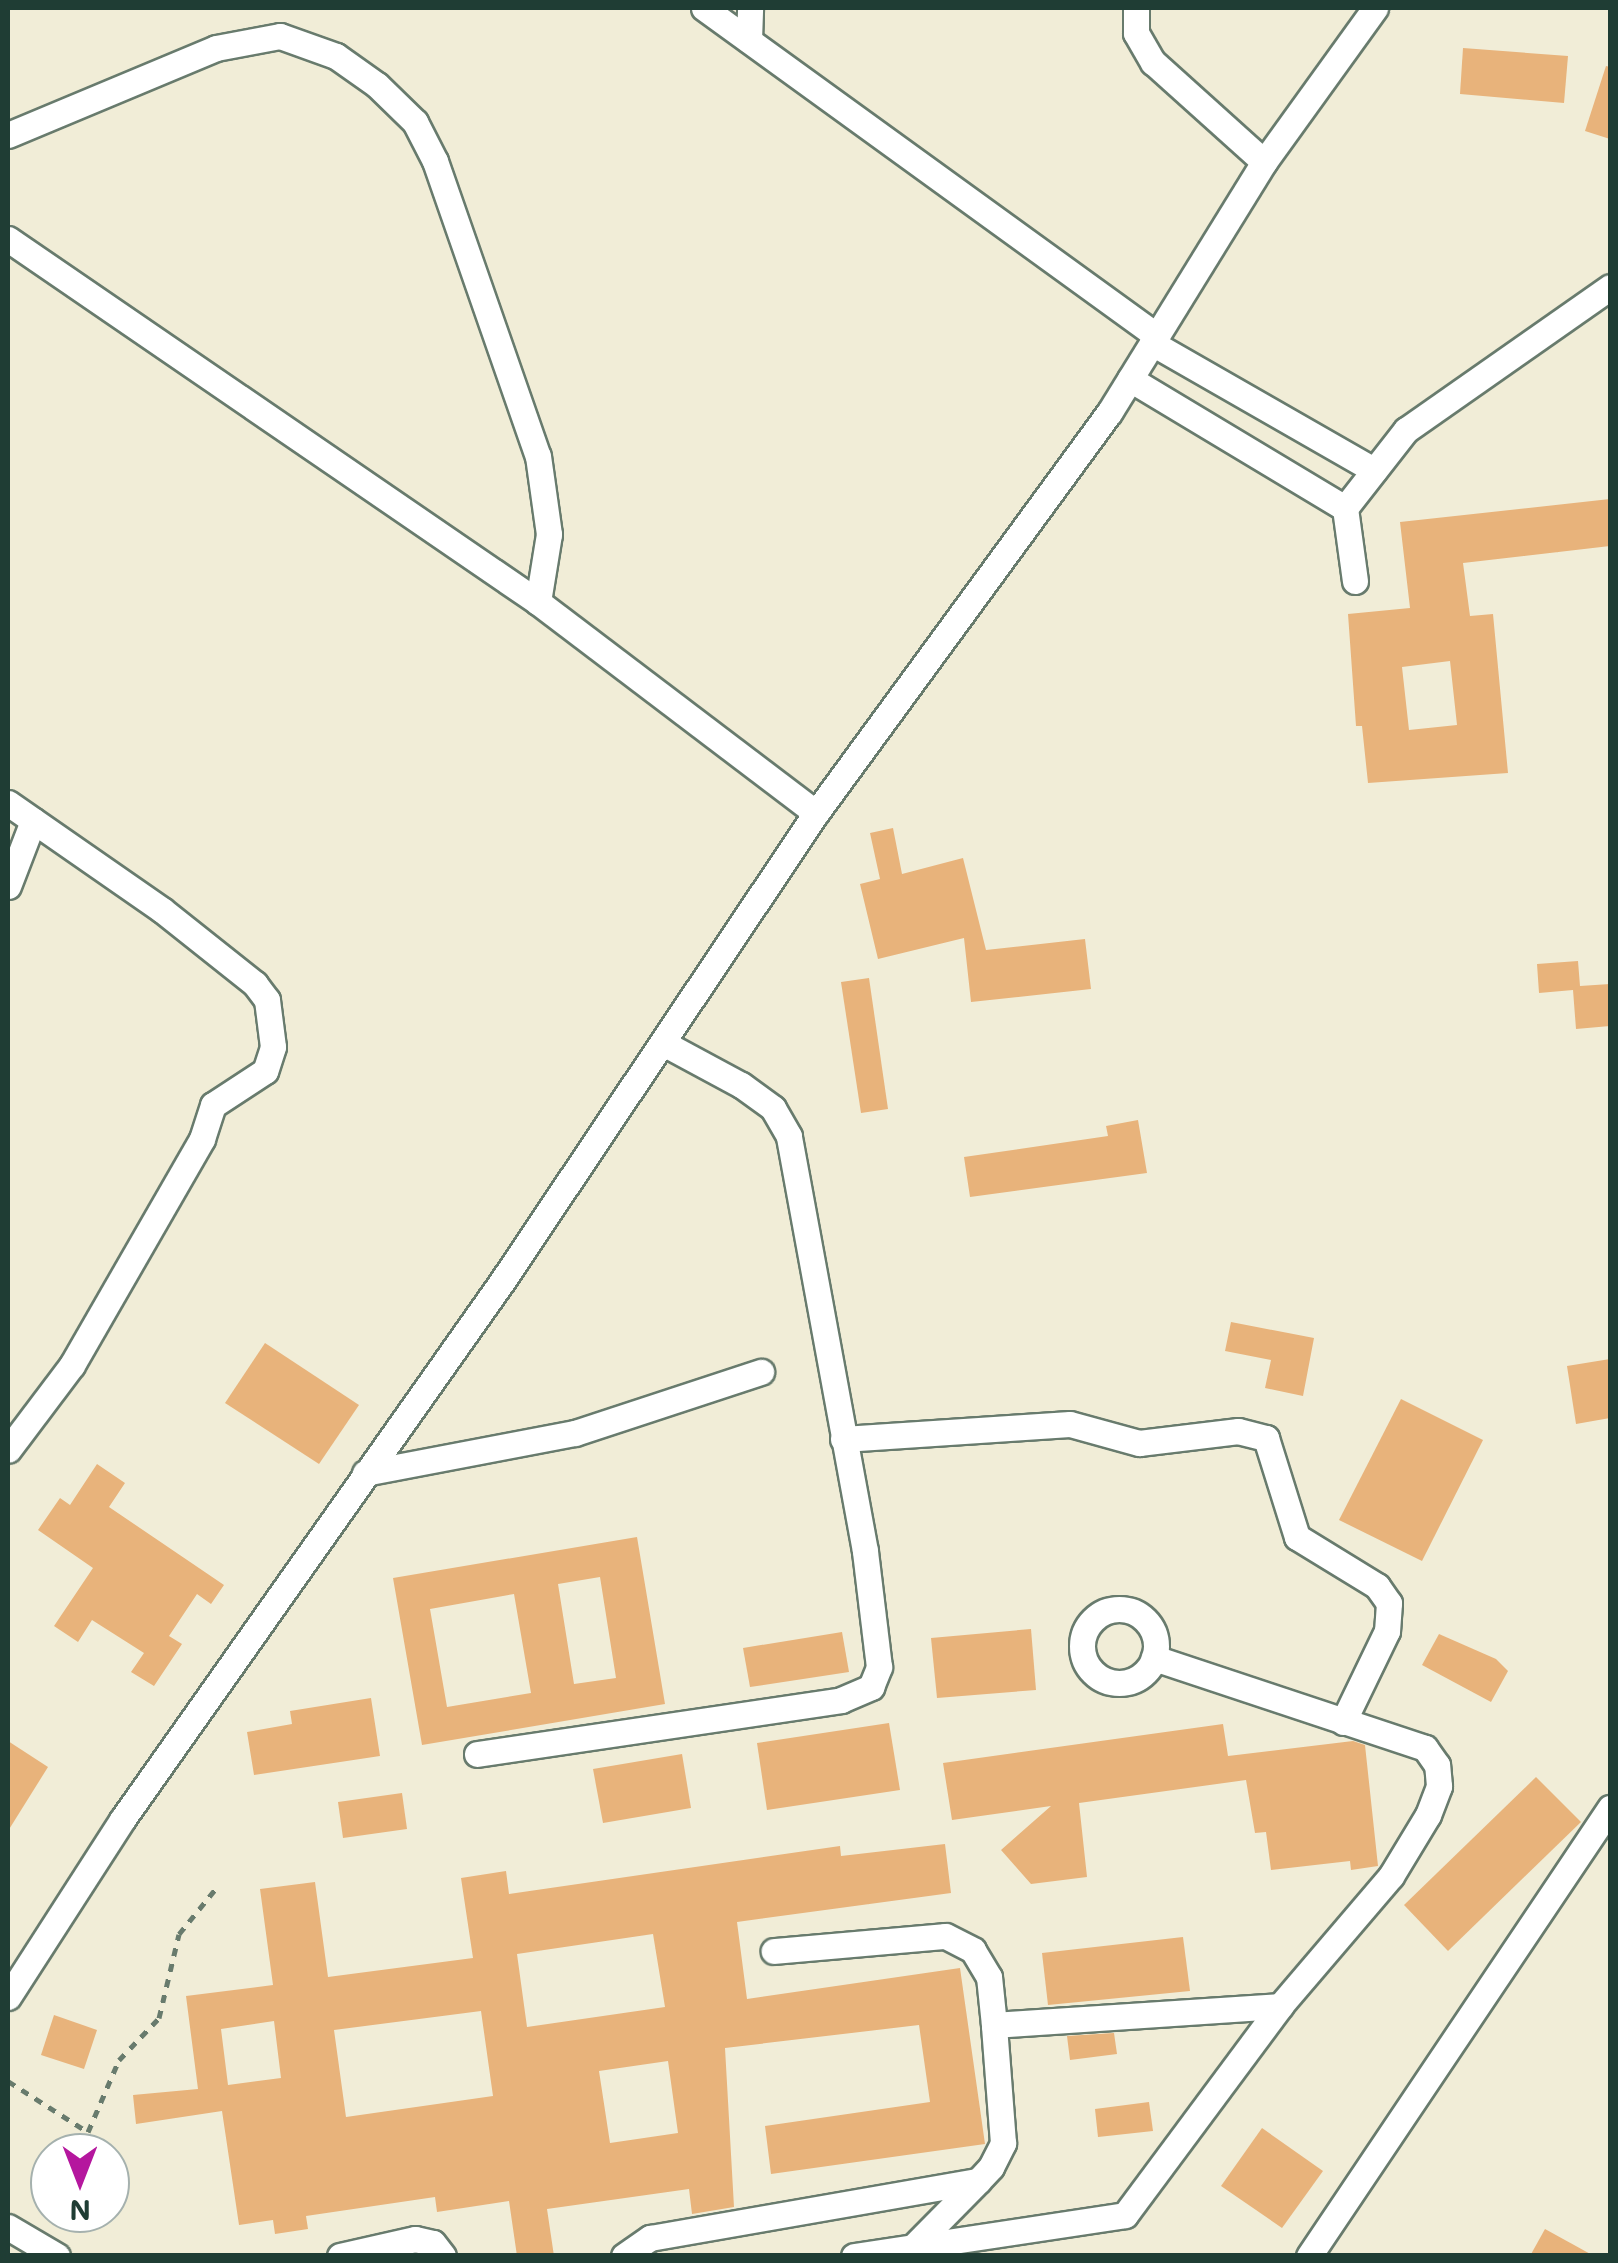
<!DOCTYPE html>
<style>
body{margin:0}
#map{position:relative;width:1618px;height:2263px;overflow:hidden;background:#f1edd7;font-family:Mali,sans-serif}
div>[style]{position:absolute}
.building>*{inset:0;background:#e8b37b}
.path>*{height:5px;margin-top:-2.5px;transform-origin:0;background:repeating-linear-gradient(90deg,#687b6d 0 8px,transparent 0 16px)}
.roads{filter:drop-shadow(2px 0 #687b6d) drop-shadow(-2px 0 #687b6d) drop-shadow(0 2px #687b6d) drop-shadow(0 -2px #687b6d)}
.minor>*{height:25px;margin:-12.5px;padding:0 12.5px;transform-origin:12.5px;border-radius:12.5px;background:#fff}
.minor>.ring{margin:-12.5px;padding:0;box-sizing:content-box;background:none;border:25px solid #fff;border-radius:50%}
span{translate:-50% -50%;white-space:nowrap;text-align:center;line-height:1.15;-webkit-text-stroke:10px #fff;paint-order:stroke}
.frame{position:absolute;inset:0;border:10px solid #1f3d34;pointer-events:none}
.north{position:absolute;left:30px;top:2133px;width:100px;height:100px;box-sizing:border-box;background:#fff;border:2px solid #a5b1ae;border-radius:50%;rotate:180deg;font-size:28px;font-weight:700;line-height:40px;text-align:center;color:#1f3d34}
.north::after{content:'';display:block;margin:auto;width:35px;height:45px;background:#b5179e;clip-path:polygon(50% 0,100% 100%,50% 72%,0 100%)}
</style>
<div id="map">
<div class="building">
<div style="clip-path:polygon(1463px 48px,1568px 56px,1564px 103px,1460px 94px)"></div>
<div style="clip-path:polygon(1606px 66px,1610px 67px,1610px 139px,1585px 131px)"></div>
<div style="clip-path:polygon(evenodd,1610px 499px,1610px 546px,1463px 563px,1470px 616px,1493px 614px,1508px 773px,1368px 783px,1362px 726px,1356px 726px,1348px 614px,1410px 608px,1400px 522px,1610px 499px,1450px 661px,1457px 725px,1409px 730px,1402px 667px,1450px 661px)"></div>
<div style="clip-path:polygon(893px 828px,902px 874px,963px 858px,986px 950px,1085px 939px,1091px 989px,971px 1002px,964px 938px,878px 959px,860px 884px,880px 879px,870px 833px)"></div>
<div style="clip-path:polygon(1578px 961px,1580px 986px,1610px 984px,1610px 1026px,1576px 1029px,1573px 990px,1539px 993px,1537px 964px)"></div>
<div style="clip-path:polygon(869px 978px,888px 1109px,861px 1113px,841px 982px)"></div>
<div style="clip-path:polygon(1138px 1120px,1147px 1173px,970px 1197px,964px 1157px,1108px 1136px,1106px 1126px)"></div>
<div style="clip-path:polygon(1231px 1322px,1314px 1338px,1303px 1396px,1265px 1388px,1271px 1360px,1225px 1351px)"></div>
<div style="clip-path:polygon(265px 1343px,359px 1405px,319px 1464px,225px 1403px)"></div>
<div style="clip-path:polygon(1610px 1359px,1610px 1418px,1576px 1424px,1567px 1366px)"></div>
<div style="clip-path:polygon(1401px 1399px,1483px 1440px,1422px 1561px,1339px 1520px)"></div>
<div style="clip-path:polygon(97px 1464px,125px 1483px,109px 1507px,224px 1585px,211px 1604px,197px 1594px,169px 1636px,182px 1644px,154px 1686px,131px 1672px,144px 1653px,92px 1620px,78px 1642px,54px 1626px,93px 1568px,38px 1530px,60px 1498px,70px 1505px)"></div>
<div style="clip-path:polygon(evenodd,637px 1537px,665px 1704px,422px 1745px,393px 1578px,637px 1537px,600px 1577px,616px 1678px,574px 1684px,558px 1584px,600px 1577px,637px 1537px,514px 1594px,531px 1693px,447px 1707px,430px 1609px,514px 1594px)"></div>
<div style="clip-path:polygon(1031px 1629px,1036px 1690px,937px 1698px,931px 1638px)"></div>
<div style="clip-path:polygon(842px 1632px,849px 1672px,750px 1687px,743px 1648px)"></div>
<div style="clip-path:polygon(1439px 1634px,1496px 1659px,1508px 1671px,1491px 1702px,1422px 1665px)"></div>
<div style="clip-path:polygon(371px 1698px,380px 1756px,254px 1775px,247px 1732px,292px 1724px,290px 1711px)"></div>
<div style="clip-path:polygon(889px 1723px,900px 1790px,767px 1810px,757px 1743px)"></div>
<div style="clip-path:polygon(1223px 1724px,1228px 1756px,1353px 1741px,1365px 1745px,1378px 1866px,1351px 1870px,1350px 1861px,1271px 1870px,1266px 1832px,1255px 1833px,1246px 1780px,1079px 1803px,1087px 1877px,1031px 1884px,1001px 1850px,1051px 1806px,952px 1820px,943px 1763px)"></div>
<div style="clip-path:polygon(8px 1741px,48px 1767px,8px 1831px)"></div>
<div style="clip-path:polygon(682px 1754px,691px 1808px,603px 1823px,593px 1769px)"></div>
<div style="clip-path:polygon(1536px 1777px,1581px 1822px,1448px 1951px,1404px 1905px)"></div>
<div style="clip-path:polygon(402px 1793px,407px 1829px,343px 1838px,338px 1802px)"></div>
<div style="clip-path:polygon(evenodd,945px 1844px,951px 1893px,737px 1922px,747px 1999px,960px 1968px,985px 2144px,771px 2174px,765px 2126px,930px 2102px,919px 2025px,725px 2048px,734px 2207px,692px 2214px,689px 2189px,547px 2209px,554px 2256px,517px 2256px,509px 2201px,437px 2212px,435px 2197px,306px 2216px,308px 2229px,275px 2234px,273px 2220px,239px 2225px,222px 2111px,136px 2124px,133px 2095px,198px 2089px,186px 1996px,273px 1985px,260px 1889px,315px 1882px,328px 1977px,473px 1958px,461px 1878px,506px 1871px,509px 1894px,840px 1846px,841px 1856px,945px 1844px,653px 1934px,665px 2007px,527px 2027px,517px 1954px,653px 1934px,945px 1844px,481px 2011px,493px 2096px,346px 2117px,334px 2030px,481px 2011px,945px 1844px,274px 2021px,281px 2078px,228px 2085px,221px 2029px,274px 2021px,945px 1844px,668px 2061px,678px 2133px,610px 2143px,599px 2071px,668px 2061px)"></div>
<div style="clip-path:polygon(1183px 1937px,1190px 1991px,1048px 2005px,1042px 1953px)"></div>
<div style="clip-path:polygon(54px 2015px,97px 2030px,84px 2069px,41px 2055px)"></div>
<div style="clip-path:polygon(1114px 2033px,1117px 2054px,1070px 2060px,1067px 2036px)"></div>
<div style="clip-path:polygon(1149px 2102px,1153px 2131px,1098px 2137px,1095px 2109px)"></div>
<div style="clip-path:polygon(1262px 2128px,1323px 2171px,1282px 2228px,1221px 2186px)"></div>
<div style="clip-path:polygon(1545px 2229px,1594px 2256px,1530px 2256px)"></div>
</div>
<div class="path">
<div style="left:8px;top:2081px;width:95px;rotate:32.5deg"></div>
<div style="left:88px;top:2132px;width:78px;rotate:-66.7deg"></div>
<div style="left:119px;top:2060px;width:58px;rotate:-46.4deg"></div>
<div style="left:159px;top:2018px;width:86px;rotate:-76.6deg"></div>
<div style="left:179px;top:1934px;width:60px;rotate:-51deg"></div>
</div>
<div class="roads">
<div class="minor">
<div style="left:704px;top:8px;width:559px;rotate:35.91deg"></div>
<div style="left:1136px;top:8px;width:25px;rotate:90deg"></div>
<div style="left:1136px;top:33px;width:34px;rotate:60deg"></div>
<div style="left:1153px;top:62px;width:149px;rotate:42deg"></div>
<div style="left:749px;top:40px;width:32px;rotate:-88deg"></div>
<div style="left:8px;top:135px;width:225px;rotate:-22.7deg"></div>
<div style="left:216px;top:48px;width:65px;rotate:-10.6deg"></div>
<div style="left:280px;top:36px;width:59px;rotate:19.7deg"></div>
<div style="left:336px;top:56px;width:50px;rotate:35.3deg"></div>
<div style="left:377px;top:85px;width:53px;rotate:44.2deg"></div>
<div style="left:415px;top:122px;width:44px;rotate:62.9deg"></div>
<div style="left:435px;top:161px;width:312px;rotate:70.8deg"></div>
<div style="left:538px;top:456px;width:79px;rotate:82deg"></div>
<div style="left:549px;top:534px;width:69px;rotate:99.2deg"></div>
<div style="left:8px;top:239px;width:642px;rotate:34.41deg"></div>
<div style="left:538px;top:602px;width:349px;rotate:37.2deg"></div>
<div style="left:1152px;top:343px;width:256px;rotate:29.8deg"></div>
<div style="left:1130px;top:379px;width:251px;rotate:31deg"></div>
<div style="left:1355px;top:581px;width:74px;rotate:-97.8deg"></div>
<div style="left:1345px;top:508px;width:99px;rotate:-52deg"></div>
<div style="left:1406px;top:430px;width:249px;rotate:-35deg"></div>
<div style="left:8px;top:803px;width:188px;rotate:34.8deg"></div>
<div style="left:162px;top:910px;width:119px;rotate:38.5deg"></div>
<div style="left:255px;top:984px;width:20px;rotate:53deg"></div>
<div style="left:267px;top:1000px;width:47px;rotate:82.7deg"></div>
<div style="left:273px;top:1047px;width:25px;rotate:108deg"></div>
<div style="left:265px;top:1071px;width:62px;rotate:146.8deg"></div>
<div style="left:213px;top:1105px;width:36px;rotate:108deg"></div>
<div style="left:202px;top:1139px;width:261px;rotate:119.9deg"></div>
<div style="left:72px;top:1365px;width:106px;rotate:127deg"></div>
<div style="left:8px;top:886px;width:70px;rotate:-69deg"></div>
<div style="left:843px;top:1439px;width:227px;rotate:-3.8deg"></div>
<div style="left:1070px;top:1424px;width:72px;rotate:15.4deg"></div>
<div style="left:1139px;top:1443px;width:100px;rotate:-6.9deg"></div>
<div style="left:1238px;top:1431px;width:29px;rotate:14deg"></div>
<div style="left:1266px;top:1438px;width:104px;rotate:72.6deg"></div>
<div style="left:1297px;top:1537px;width:94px;rotate:31.5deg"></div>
<div style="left:1377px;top:1586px;width:21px;rotate:55deg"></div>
<div style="left:1389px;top:1603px;width:28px;rotate:94deg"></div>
<div style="left:1387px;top:1631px;width:101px;rotate:115.8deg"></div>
<div style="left:365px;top:1473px;width:214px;rotate:-10.8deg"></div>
<div style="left:575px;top:1433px;width:196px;rotate:-18.2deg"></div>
<div class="ring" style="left:1082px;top:1609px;width:49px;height:49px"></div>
<div style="left:477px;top:1754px;width:368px;rotate:-8.4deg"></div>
<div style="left:841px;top:1700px;width:33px;rotate:-23deg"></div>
<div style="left:871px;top:1687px;width:22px;rotate:-68deg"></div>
<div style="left:879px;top:1667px;width:117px;rotate:-96.9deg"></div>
<div style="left:865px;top:1551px;width:422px;rotate:-100.4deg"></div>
<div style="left:789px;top:1136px;width:32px;rotate:-120deg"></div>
<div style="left:773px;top:1108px;width:39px;rotate:-144deg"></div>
<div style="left:741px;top:1085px;width:89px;rotate:-151.7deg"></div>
<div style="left:8px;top:1997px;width:211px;rotate:-57.2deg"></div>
<div style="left:122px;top:1820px;width:661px;rotate:-54.79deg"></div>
<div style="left:503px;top:1280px;width:562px;rotate:-56.17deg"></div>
<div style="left:816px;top:813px;width:496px;rotate:-53.8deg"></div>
<div style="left:1109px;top:413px;width:295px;rotate:-58.3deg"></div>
<div style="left:1264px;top:162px;width:190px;rotate:-54.2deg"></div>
<div style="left:994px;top:2025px;width:287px;rotate:-3.8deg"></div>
<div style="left:8px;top:2227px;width:57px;rotate:30.6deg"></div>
<div style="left:912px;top:2248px;width:94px;rotate:-45.4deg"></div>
<div style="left:340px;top:2256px;width:77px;rotate:-12.8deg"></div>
<div style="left:415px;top:2239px;width:18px;rotate:13deg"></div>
<div style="left:433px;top:2243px;width:16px;rotate:52deg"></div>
<div style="left:624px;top:2256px;width:32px;rotate:-35deg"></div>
<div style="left:650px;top:2238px;width:333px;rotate:-9.9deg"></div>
<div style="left:978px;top:2181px;width:19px;rotate:-47deg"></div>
<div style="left:991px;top:2167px;width:27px;rotate:-63deg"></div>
<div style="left:1003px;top:2143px;width:118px;rotate:-94.4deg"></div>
<div style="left:994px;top:2025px;width:48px;rotate:-95.9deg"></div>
<div style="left:989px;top:1977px;width:31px;rotate:-121deg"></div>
<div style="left:973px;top:1950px;width:31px;rotate:-153deg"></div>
<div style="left:945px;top:1936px;width:172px;rotate:175deg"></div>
<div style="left:854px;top:2256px;width:274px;rotate:-8.6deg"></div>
<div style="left:1125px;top:2215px;width:260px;rotate:-53.4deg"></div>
<div style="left:1280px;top:2006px;width:171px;rotate:-49.5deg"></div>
<div style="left:1391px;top:1876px;width:71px;rotate:-58.8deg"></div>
<div style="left:1428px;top:1815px;width:31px;rotate:-69deg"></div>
<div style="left:1439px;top:1786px;width:21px;rotate:-95deg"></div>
<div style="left:1437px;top:1765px;width:21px;rotate:-125deg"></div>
<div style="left:1425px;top:1748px;width:286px;rotate:-161.6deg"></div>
<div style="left:1309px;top:2256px;width:540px;rotate:-56.1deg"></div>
</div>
</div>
<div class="frame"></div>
<div class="north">N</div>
</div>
